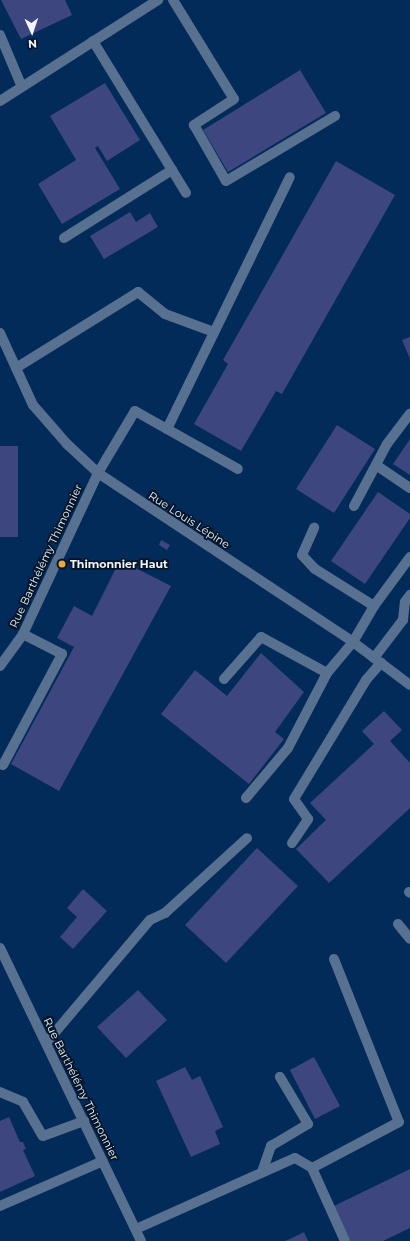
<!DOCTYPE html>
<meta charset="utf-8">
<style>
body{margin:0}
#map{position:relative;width:410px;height:1241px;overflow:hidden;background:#022b59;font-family:Montserrat,sans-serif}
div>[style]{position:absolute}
.building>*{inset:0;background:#3d467e}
.minor>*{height:10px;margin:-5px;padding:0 5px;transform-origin:5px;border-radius:5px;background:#587190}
.dots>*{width:11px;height:11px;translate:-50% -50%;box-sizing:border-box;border:2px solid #051529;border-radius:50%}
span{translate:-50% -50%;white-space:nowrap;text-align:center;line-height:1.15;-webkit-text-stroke:3.5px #051529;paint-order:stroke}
.street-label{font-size:11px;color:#f1f5fb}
.poi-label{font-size:11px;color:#f1f5fb;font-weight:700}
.left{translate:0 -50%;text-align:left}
.north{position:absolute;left:12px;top:12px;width:40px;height:40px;-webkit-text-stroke:3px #051529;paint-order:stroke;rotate:177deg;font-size:11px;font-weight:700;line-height:16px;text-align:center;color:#f1f5fb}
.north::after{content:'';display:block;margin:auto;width:14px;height:18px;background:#f1f5fb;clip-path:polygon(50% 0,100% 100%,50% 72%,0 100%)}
</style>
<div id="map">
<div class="building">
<div style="clip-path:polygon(1px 0,65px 0,72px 15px,21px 39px)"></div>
<div style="clip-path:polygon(300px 70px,326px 113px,228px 172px,203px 130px)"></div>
<div style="clip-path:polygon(105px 83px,140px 140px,107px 161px,98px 146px,95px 148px,120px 189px,62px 224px,38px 184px,76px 160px,50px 116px)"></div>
<div style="clip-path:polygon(336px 161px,395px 195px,282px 394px,276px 391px,241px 451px,194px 424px,228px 364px,223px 360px)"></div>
<div style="clip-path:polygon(130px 212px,136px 222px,150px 213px,158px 227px,104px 259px,90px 236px)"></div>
<div style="clip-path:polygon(410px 337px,410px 359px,402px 340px)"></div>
<div style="clip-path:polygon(337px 425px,375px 449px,334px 513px,296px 489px)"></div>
<div style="clip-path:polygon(410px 439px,410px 475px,393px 464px)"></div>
<div style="clip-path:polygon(0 446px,18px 446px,18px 537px,0 537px)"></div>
<div style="clip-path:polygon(378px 492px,410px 514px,410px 518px,365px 584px,331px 561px)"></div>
<div style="clip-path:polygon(161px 540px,170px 545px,167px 550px,159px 545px)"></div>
<div style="clip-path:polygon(120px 560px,171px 586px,59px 791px,11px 764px,74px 647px,57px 638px,74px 606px,92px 616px)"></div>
<div style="clip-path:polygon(261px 653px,304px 692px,275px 732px,284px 739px,249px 784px,161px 714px,195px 670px,227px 696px)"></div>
<div style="clip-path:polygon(384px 711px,402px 730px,390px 741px,410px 763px,410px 808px,329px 883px,296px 849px,326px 820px,310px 803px,374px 744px,362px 731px)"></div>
<div style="clip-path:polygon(257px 848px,298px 886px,226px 963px,185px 925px)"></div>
<div style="clip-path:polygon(83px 889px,107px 911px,73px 949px,60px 937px,77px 917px,67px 908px)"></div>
<div style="clip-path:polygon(138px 990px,167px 1020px,126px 1058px,97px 1027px)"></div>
<div style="clip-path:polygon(314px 1057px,340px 1106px,315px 1119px,290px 1070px)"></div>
<div style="clip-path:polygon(185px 1067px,192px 1080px,200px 1076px,223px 1127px,215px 1131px,220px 1144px,191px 1157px,156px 1081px)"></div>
<div style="clip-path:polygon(9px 1117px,20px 1142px,23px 1142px,26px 1149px,23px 1150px,35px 1176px,0 1192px,0 1121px)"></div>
<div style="clip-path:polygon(410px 1169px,410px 1228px,383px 1241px,350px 1241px,334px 1206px)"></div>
<div style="clip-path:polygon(304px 1232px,308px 1241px,285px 1241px,290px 1239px)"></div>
</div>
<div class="minor">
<div style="left:173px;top:0;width:116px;rotate:58.4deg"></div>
<div style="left:234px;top:99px;width:48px;rotate:147deg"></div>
<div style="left:194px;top:125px;width:64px;rotate:60.3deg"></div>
<div style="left:226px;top:181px;width:127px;rotate:-30.8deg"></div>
<div style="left:0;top:35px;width:56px;rotate:67.1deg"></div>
<div style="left:93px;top:41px;width:178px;rotate:58.5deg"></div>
<div style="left:0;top:101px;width:188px;rotate:-32.6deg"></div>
<div style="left:64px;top:238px;width:128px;rotate:-32.2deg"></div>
<div style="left:0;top:333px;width:79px;rotate:65.4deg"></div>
<div style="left:33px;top:405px;width:52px;rotate:48.9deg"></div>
<div style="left:67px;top:444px;width:42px;rotate:43.1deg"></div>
<div style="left:98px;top:473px;width:306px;rotate:33.5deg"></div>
<div style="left:353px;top:642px;width:71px;rotate:37deg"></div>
<div style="left:16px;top:368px;width:144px;rotate:-31.9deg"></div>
<div style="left:138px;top:292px;width:35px;rotate:39deg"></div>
<div style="left:165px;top:314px;width:52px;rotate:20.2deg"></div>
<div style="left:167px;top:429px;width:280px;rotate:-64deg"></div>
<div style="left:376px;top:465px;width:41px;rotate:34.1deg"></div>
<div style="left:354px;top:506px;width:70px;rotate:-62deg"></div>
<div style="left:387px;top:444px;width:38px;rotate:-53deg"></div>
<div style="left:374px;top:606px;width:61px;rotate:-53.7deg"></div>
<div style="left:374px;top:658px;width:48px;rotate:-52.7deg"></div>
<div style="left:403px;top:620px;width:18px;rotate:-84deg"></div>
<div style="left:405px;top:602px;width:9px;rotate:-54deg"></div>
<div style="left:0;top:666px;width:39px;rotate:-54deg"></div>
<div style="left:23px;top:634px;width:178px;rotate:-65deg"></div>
<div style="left:98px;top:473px;width:72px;rotate:-59.2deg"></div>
<div style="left:135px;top:411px;width:118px;rotate:29.4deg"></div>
<div style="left:224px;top:679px;width:56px;rotate:-48.6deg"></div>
<div style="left:261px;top:637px;width:75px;rotate:28.6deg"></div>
<div style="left:327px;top:673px;width:40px;rotate:-50deg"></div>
<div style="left:353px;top:642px;width:42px;rotate:-59.7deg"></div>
<div style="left:374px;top:606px;width:70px;rotate:-147.9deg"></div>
<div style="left:315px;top:569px;width:19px;rotate:-133deg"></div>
<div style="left:302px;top:555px;width:30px;rotate:-66deg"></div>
<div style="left:3px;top:765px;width:126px;rotate:-62deg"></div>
<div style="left:62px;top:654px;width:44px;rotate:-152.9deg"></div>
<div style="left:246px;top:798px;width:65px;rotate:-50deg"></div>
<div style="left:288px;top:748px;width:85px;rotate:-62.5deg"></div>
<div style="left:292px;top:843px;width:29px;rotate:-56deg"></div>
<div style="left:308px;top:819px;width:24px;rotate:-125deg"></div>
<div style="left:294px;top:799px;width:139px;rotate:-58.8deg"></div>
<div style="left:366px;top:680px;width:23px;rotate:-49deg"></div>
<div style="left:409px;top:892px;width:1px;rotate:45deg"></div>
<div style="left:398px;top:924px;width:19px;rotate:51deg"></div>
<div style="left:0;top:948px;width:325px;rotate:64.3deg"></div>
<div style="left:334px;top:959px;width:175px;rotate:68.3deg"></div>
<div style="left:399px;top:1122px;width:98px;rotate:152.1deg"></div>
<div style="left:312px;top:1168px;width:80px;rotate:65.7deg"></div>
<div style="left:46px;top:1043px;width:161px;rotate:-49.8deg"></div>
<div style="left:150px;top:920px;width:17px;rotate:-25deg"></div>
<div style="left:165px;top:913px;width:111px;rotate:-42.4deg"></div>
<div style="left:0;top:1092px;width:25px;rotate:23deg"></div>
<div style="left:23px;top:1102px;width:39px;rotate:60deg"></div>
<div style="left:43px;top:1136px;width:44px;rotate:-20.1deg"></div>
<div style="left:262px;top:1172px;width:28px;rotate:-71deg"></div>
<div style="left:271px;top:1146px;width:43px;rotate:-30.7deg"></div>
<div style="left:308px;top:1124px;width:55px;rotate:-120.8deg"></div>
<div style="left:0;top:1206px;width:112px;rotate:-23.6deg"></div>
<div style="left:136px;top:1229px;width:174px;rotate:-24.1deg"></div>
<div style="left:295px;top:1158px;width:20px;rotate:30deg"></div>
</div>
<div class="dots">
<div style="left:62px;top:564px;background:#eda83b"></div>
</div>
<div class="street-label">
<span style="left:189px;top:520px;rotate:33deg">Rue Louis Lépine</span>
<span style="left:46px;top:556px;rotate:-65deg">Rue Barthélémy Thimonnier</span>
<span style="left:81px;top:1089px;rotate:64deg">Rue Barthélémy Thimonnier</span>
</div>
<div class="poi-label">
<span class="left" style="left:70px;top:564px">Thimonnier Haut</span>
</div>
<div class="north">N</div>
</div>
